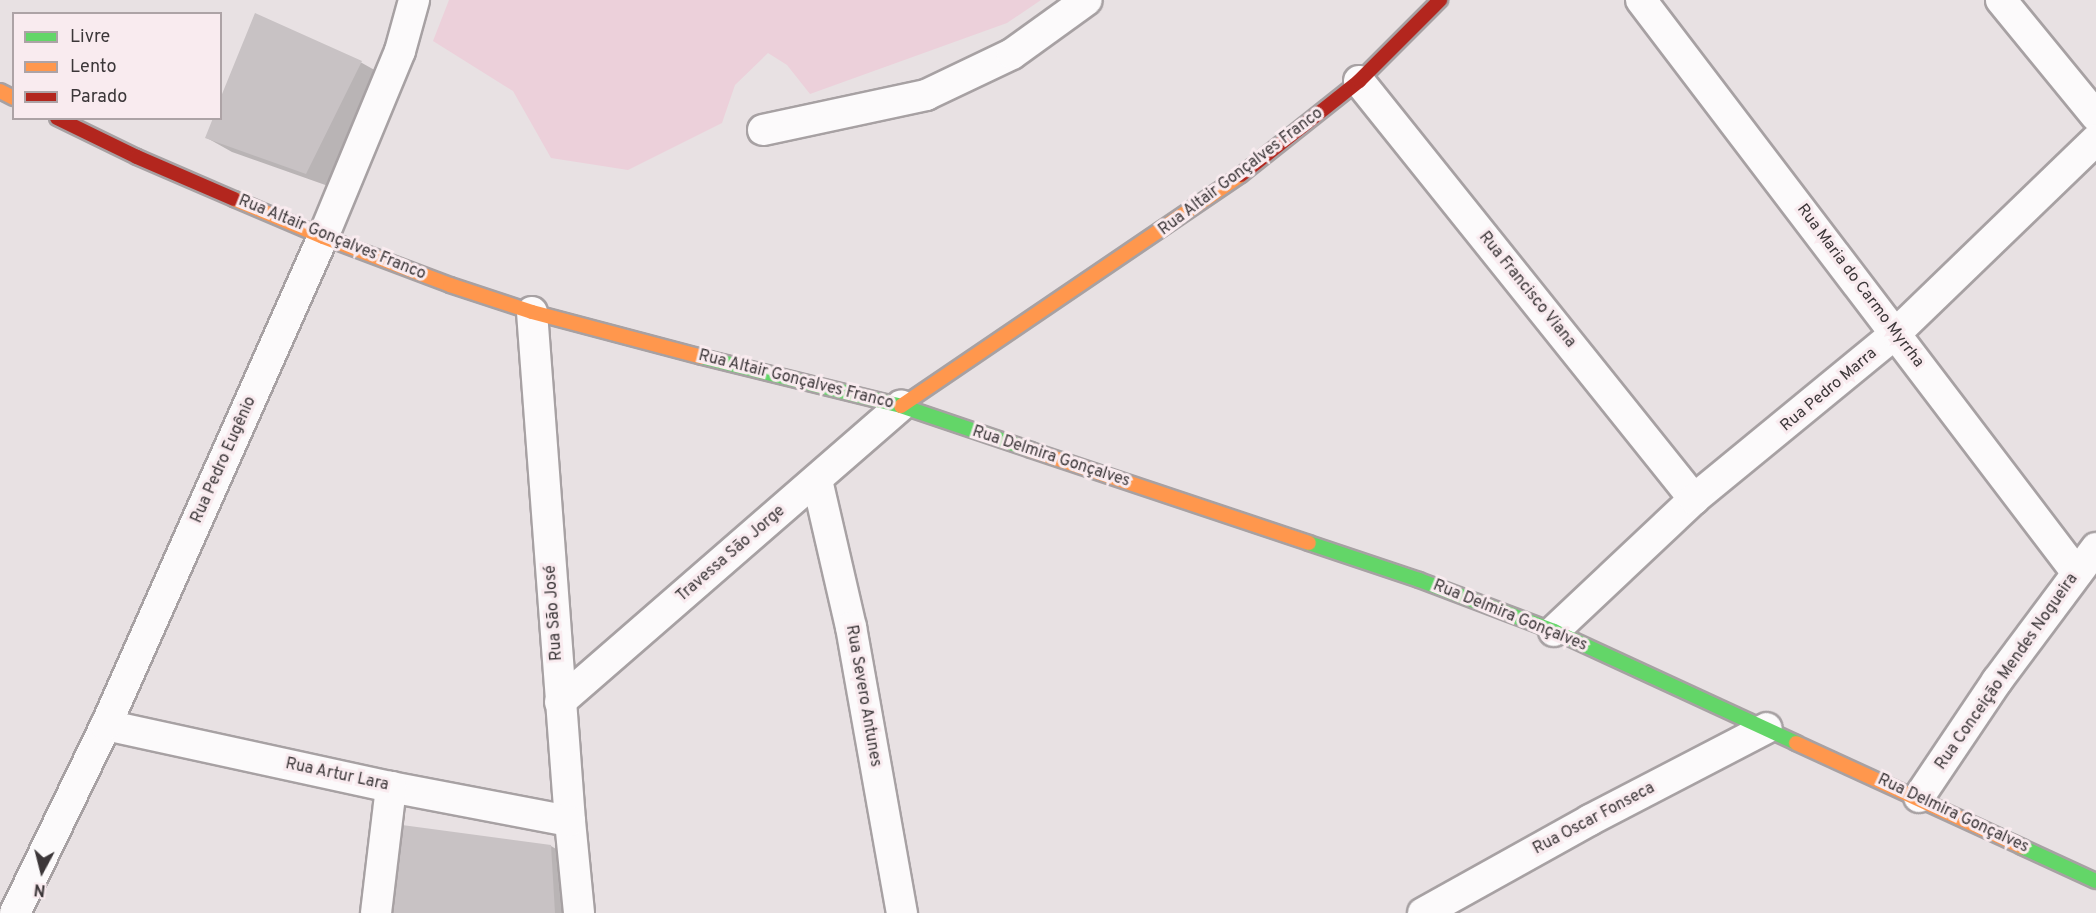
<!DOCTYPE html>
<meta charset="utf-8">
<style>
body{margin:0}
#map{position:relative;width:2096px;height:913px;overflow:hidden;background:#e8e1e3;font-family:Overpass,sans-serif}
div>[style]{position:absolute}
.green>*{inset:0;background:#ecd0da}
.shadow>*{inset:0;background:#0003}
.building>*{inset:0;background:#c8c2c4}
.roads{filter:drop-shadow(2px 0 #a7a1a3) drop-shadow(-2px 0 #a7a1a3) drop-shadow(0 2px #a7a1a3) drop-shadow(0 -2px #a7a1a3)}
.street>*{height:30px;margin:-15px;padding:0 15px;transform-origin:15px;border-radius:15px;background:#fcfafb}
.fast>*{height:14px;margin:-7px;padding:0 7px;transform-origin:7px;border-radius:7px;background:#63d668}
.slow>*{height:14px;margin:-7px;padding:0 7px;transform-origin:7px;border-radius:7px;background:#ff974d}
.jam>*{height:14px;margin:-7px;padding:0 7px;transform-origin:7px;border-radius:7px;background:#b3261e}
span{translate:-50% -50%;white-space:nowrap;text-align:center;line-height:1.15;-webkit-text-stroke:6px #f9ebef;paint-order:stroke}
.street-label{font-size:16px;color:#3c3739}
.legend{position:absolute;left:12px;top:12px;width:210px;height:108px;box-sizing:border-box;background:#f9ebef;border:2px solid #ada3a6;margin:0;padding:8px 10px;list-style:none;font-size:18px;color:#3c3739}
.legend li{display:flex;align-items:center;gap:12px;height:30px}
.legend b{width:30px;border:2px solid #ada3a6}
.north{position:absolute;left:12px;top:841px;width:60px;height:60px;-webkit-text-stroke:4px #f9ebef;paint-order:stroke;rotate:187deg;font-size:16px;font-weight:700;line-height:24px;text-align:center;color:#3c3739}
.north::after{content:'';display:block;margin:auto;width:21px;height:27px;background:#3c3739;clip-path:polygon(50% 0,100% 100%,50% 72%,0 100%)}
</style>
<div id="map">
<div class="green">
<div style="clip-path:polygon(449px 0,1041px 0,1007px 23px,810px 94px,787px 65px,768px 53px,735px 85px,722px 123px,628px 170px,551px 158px,513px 91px,433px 41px)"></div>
</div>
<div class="shadow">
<div style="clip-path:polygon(256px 15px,362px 63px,387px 77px,331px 187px,232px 152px,207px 138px,220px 118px)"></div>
<div style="clip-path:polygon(551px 846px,582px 864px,585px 913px,394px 913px)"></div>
</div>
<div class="building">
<div style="clip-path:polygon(255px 13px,362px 61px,306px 174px,205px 138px,213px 118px,220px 118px,220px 99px)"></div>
<div style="clip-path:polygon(402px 825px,551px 845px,555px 913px,393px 913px)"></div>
</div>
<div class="roads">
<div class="street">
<div style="left:1641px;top:0;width:720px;rotate:52.73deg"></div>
<div style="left:2001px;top:0;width:150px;rotate:50.7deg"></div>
<div style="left:1359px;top:81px;width:536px;rotate:51.29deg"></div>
<div style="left:763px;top:130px;width:167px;rotate:-12.1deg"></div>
<div style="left:926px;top:95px;width:95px;rotate:-25.5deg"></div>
<div style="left:1012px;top:54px;width:92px;rotate:-35.8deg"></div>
<div style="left:532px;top:312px;width:510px;rotate:85.73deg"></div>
<div style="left:570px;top:821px;width:92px;rotate:84.4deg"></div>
<div style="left:817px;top:480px;width:151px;rotate:77deg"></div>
<div style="left:851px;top:627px;width:291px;rotate:79.9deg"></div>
<div style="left:1554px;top:631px;width:192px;rotate:-43.3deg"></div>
<div style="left:1694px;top:499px;width:261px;rotate:-39.4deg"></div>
<div style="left:1896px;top:333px;width:278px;rotate:-44deg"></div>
<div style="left:560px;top:702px;width:452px;rotate:-41deg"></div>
<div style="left:106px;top:725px;width:292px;rotate:12.3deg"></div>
<div style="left:391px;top:787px;width:182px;rotate:10.8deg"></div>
<div style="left:1919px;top:797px;width:140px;rotate:-56.1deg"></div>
<div style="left:1997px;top:681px;width:166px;rotate:-53.3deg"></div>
<div style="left:15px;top:913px;width:209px;rotate:-64.2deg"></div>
<div style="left:106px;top:725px;width:534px;rotate:-66.03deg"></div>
<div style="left:323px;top:237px;width:201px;rotate:-67.5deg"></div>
<div style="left:400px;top:51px;width:53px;rotate:-74.6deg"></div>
<div style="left:376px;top:913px;width:127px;rotate:-83.2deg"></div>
<div style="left:1423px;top:913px;width:191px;rotate:-29.1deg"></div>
<div style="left:1590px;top:820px;width:199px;rotate:-27.5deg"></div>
</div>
<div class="fast">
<div style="left:702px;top:357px;width:205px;rotate:13.8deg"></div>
<div style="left:901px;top:406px;width:137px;rotate:18.7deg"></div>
<div style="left:1309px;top:543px;width:116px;rotate:18.6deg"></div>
<div style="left:1419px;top:580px;width:144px;rotate:20.7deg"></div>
<div style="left:1554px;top:631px;width:267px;rotate:24.8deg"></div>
<div style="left:2022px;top:847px;width:81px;rotate:24.7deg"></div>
</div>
<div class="slow">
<div style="left:0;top:91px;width:16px;rotate:27deg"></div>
<div style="left:234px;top:199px;width:97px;rotate:23.1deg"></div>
<div style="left:323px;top:237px;width:136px;rotate:20.7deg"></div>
<div style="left:450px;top:285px;width:86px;rotate:18.2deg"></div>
<div style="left:532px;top:312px;width:176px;rotate:14.8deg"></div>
<div style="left:901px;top:406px;width:411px;rotate:-34.2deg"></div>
<div style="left:1031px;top:450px;width:293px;rotate:18.5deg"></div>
<div style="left:1796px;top:743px;width:249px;rotate:24.7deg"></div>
</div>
<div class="jam">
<div style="left:57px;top:118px;width:89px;rotate:26deg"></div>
<div style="left:137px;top:157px;width:106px;rotate:23.4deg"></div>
<div style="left:1241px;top:175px;width:151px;rotate:-38.5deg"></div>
<div style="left:1359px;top:81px;width:115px;rotate:-45deg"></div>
</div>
</div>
<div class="street-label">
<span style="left:1241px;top:172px;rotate:-37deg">Rua Altair Gonçalves Franco</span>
<span style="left:332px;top:238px;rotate:22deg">Rua Altair Gonçalves Franco</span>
<span style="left:1860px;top:286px;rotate:53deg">Rua Maria do Carmo Myrrha</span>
<span style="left:1527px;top:290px;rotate:51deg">Rua Francisco Viana</span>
<span style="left:796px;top:380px;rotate:14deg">Rua Altair Gonçalves Franco</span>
<span style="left:1829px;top:390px;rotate:-40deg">Rua Pedro Marra</span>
<span style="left:1051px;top:457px;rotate:18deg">Rua Delmira Gonçalves</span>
<span style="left:224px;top:460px;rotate:-66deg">Rua Pedro Eugênio</span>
<span style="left:731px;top:554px;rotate:-41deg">Travessa São Jorge</span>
<span style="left:554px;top:613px;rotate:-94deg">Rua São José</span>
<span style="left:1510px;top:616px;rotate:22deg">Rua Delmira Gonçalves</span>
<span style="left:2007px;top:672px;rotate:-55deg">Rua Conceição Mendes Nogueira</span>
<span style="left:863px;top:696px;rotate:80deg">Rua Severo Antunes</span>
<span style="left:337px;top:775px;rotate:12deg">Rua Artur Lara</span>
<span style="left:1953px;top:814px;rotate:25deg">Rua Delmira Gonçalves</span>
<span style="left:1594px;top:819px;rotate:-28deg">Rua Oscar Fonseca</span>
</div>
<ul class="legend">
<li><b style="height:8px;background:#63d668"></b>Livre</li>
<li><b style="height:8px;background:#ff974d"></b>Lento</li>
<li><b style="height:8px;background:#b3261e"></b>Parado</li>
</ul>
<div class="north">N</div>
</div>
